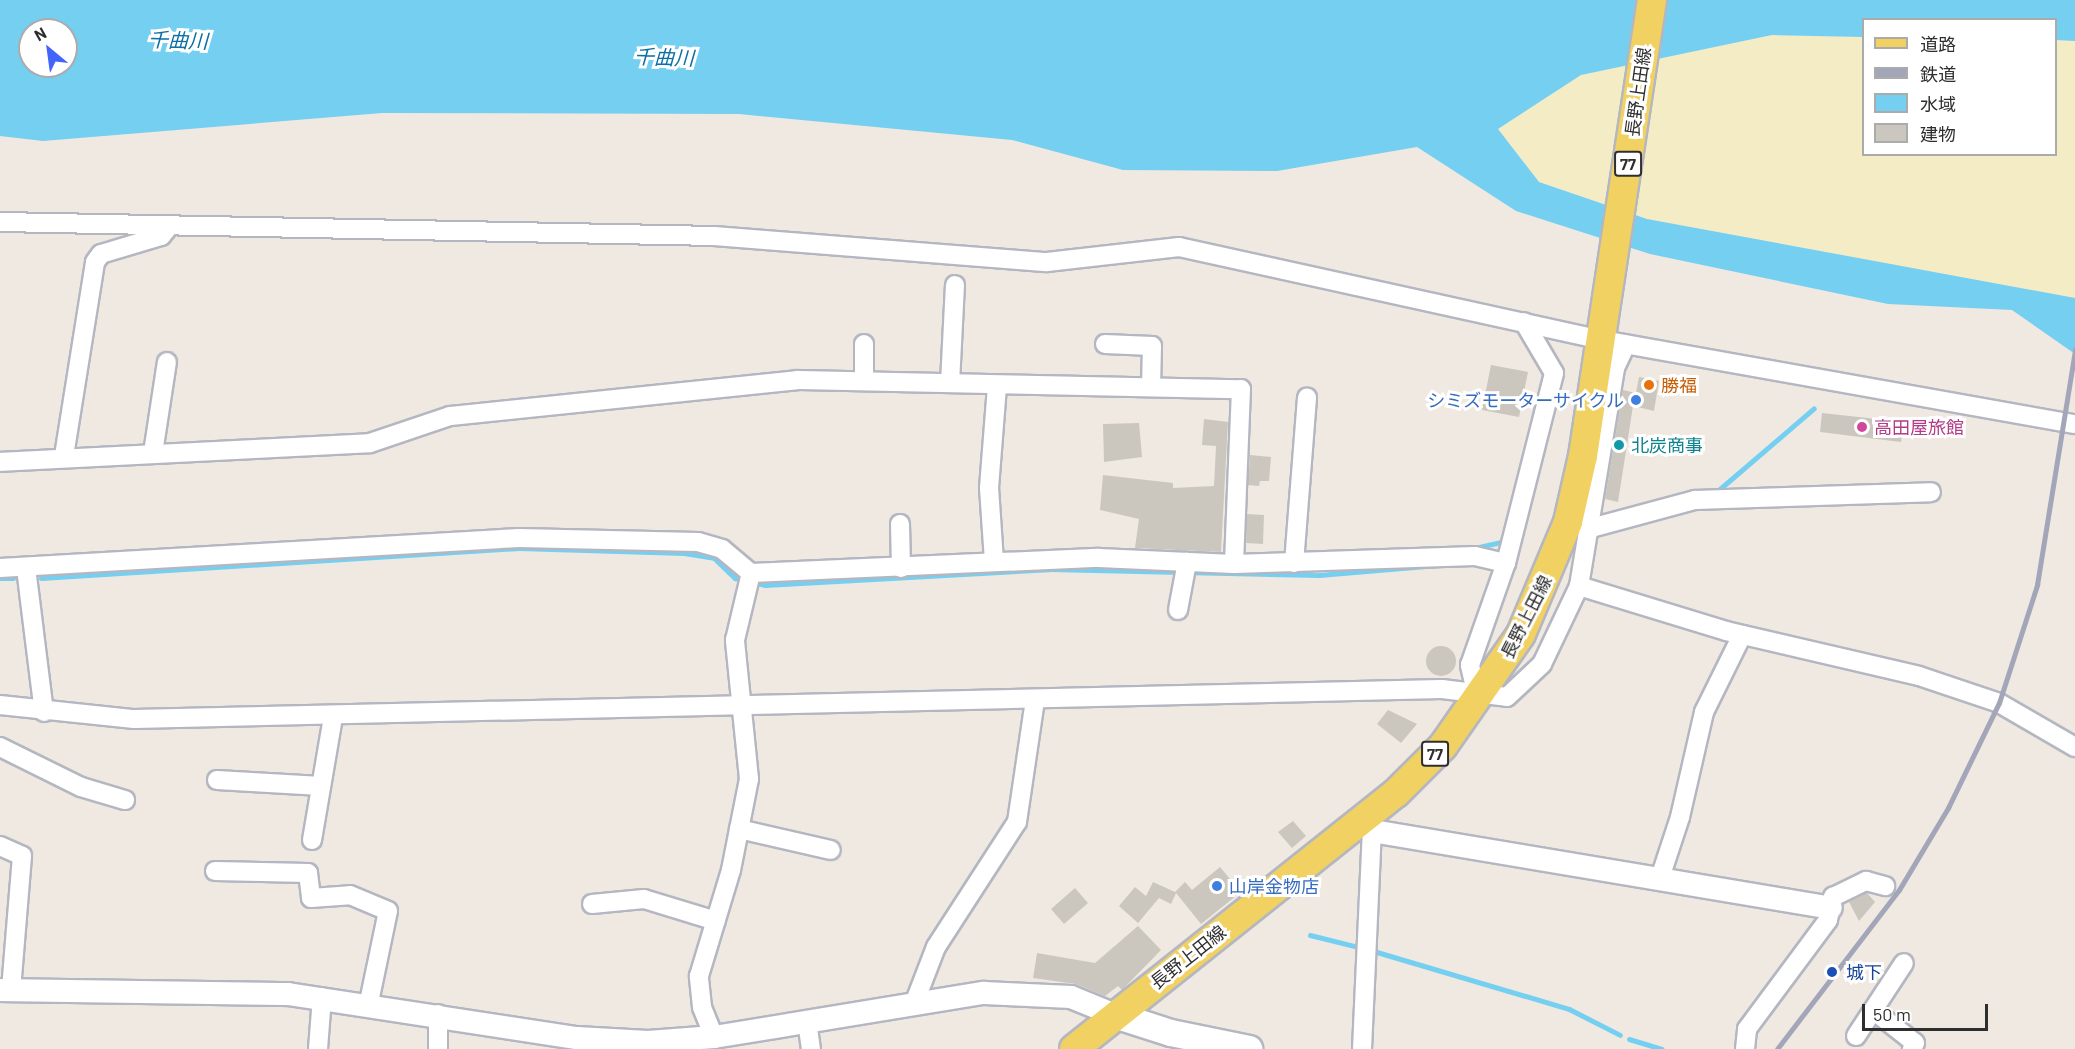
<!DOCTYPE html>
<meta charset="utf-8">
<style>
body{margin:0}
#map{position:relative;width:2075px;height:1049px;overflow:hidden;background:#efe9e1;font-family:Barlow,"Noto Sans JP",sans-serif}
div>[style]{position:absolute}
.sand>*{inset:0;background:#f3ecc5}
.water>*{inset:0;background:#75cff0}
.stream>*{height:5px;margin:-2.5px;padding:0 2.5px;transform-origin:2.5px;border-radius:2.5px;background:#75cff0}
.building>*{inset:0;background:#cbc7bf}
.round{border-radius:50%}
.roads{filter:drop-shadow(2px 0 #b4b7c1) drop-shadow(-2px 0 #b4b7c1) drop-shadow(0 2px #b4b7c1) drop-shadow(0 -2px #b4b7c1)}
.minor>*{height:18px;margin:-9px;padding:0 9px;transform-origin:9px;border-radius:9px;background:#fff}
.tertiary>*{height:22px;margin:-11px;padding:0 11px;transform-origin:11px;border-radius:11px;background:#fff}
.secondary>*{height:26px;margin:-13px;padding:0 13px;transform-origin:13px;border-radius:13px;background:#fff}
.primary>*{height:28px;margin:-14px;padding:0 14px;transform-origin:14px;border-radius:14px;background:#f2d163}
.rail>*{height:4.5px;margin:-2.25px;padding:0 2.25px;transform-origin:2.25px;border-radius:2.25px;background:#a3a6b8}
.dots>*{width:16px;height:16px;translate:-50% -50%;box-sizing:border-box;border:3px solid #fff;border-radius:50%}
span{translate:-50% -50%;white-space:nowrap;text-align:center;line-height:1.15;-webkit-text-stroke:6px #fff;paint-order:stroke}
.shield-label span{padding:2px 4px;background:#fff;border:2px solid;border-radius:4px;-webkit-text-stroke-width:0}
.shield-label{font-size:16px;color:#2e2e2e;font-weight:700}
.street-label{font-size:18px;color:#2e2e2e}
.food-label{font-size:18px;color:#c56008}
.left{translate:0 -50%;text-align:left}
.shop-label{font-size:18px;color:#366cbe}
.right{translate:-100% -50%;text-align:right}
.hotel-label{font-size:18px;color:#b23c85}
.culture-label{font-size:18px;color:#0d838f}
.transit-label{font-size:18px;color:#164399}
.water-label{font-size:20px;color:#0d6fa3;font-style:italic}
.legend{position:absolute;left:1862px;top:18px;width:195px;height:138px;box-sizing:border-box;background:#fff;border:2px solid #ababab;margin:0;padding:8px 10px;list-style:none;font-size:18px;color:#2e2e2e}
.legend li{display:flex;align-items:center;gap:12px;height:30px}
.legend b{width:30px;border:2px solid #ababab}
.north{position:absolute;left:18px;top:18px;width:60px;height:60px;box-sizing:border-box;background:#fff;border:2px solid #ababab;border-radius:50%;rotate:331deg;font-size:16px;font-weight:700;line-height:24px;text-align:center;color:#2e2e2e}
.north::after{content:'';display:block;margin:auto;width:21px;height:27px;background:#4264fb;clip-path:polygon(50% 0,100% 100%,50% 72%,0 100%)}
.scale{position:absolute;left:1862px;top:1004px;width:126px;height:27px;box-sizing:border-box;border:3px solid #2e2e2e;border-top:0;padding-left:8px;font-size:18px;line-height:21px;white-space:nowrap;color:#2e2e2e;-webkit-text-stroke:4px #fff;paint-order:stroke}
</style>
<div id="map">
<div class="sand">
<div style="clip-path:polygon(1772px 35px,1863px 37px,1864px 154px,2056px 154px,2056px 40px,2075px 41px,2075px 298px,1647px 219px,1539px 182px,1498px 129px,1581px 75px)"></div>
</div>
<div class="water">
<div style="clip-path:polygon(evenodd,0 0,2075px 0,2075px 41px,2056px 40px,2056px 20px,1864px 20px,1863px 37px,1772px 35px,1581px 75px,1498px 129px,1539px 182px,1647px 219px,2075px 298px,2075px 354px,2012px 310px,1888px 304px,1650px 254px,1516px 211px,1417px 147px,1277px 171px,1123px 170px,1012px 140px,739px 114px,382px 113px,43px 141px,0 136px,0 0,30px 30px,66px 30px,66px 66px,30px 66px,30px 30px)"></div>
</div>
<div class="stream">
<div style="left:1715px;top:493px;width:130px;rotate:-40.6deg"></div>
<div style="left:1479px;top:547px;width:23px;rotate:-13deg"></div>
<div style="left:0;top:578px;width:13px"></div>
<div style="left:41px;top:578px;width:479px;rotate:-3.6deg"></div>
<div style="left:519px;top:548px;width:165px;rotate:1.7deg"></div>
<div style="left:684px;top:553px;width:30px;rotate:9deg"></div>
<div style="left:714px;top:558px;width:29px;rotate:44deg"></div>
<div style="left:735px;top:578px;width:31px;rotate:13deg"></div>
<div style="left:765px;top:585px;width:284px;rotate:-3.2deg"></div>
<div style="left:1049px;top:569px;width:270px;rotate:1.3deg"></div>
<div style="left:1319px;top:575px;width:143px;rotate:-4.8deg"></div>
<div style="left:1310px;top:935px;width:45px;rotate:14deg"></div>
<div style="left:1370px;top:950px;width:208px;rotate:16.5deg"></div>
<div style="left:1569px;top:1009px;width:57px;rotate:27deg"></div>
<div style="left:1629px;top:1039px;width:34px;rotate:17deg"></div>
</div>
<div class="building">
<div style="clip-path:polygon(1491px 365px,1528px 372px,1519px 417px,1482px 410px)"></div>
<div style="clip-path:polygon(1639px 377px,1659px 381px,1654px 411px,1633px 406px,1618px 502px,1605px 499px,1623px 390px,1636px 393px)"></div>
<div style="clip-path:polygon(1822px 413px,1904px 422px,1901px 442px,1820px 432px)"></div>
<div style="clip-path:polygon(1204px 419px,1228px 422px,1221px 552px,1135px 548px,1139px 519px,1100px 510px,1103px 475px,1173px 483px,1173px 488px,1214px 486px,1216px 446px,1202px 445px)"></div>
<div style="clip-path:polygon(1139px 423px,1142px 457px,1104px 462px,1103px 424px)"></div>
<div style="clip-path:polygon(1250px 455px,1271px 457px,1269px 481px,1260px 481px,1259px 486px,1248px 485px)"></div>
<div style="clip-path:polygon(1247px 514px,1264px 515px,1263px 544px,1246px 543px)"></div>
<div class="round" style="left:1426px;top:646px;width:30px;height:30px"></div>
<div style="clip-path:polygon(1388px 710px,1417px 724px,1401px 743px,1377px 724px)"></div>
<div style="clip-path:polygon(1293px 821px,1306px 836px,1292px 848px,1278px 832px)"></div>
<div style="clip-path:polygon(1220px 867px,1241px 892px,1201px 924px,1176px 893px,1171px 904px,1159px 898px,1138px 923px,1119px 906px,1135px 887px,1146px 896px,1153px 882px,1175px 892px,1185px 882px,1192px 890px)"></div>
<div style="clip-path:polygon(1075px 888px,1088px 903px,1064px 924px,1051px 909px)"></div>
<div style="clip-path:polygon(1867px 893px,1875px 902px,1859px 921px,1849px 902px)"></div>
<div style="clip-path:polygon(1138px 926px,1161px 950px,1122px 990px,1118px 986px,1105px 996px,1076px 984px,1033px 978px,1037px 953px,1095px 963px)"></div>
</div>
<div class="roads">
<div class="minor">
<div style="left:0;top:222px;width:714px;rotate:1.12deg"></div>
<div style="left:714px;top:236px;width:334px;rotate:4.5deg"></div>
<div style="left:1047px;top:262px;width:133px;rotate:-6.5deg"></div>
<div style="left:1179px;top:247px;width:433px;rotate:12.4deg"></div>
<div style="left:1602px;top:340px;width:480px;rotate:10.1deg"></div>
<div style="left:864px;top:344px;width:37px;rotate:90deg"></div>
<div style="left:1105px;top:344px;width:47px;rotate:2.4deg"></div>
<div style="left:1152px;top:346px;width:40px;rotate:91.4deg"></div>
<div style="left:950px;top:383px;width:98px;rotate:-87.1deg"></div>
<div style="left:153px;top:453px;width:92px;rotate:-81.3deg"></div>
<div style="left:64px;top:456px;width:196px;rotate:-80.9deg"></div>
<div style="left:95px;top:262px;width:10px;rotate:-53deg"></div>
<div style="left:101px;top:254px;width:63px;rotate:-16.7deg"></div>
<div style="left:161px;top:236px;width:11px;rotate:-49deg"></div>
<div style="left:0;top:462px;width:370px;rotate:-2.9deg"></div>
<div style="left:370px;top:443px;width:84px;rotate:-18.6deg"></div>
<div style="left:450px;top:416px;width:349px;rotate:-5.9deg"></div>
<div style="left:797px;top:380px;width:444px;rotate:1.2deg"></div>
<div style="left:1241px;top:389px;width:175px;rotate:92.3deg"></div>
<div style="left:900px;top:524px;width:44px;rotate:88.7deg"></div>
<div style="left:1591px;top:528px;width:108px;rotate:-15.1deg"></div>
<div style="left:1695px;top:500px;width:236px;rotate:-1.9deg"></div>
<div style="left:994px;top:561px;width:73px;rotate:-93.9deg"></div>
<div style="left:989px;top:488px;width:101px;rotate:-85.5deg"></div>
<div style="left:1294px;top:563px;width:166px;rotate:-85.5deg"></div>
<div style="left:0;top:568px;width:520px;rotate:-3.31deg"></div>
<div style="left:519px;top:538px;width:179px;rotate:1.3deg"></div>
<div style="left:698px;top:542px;width:25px;rotate:16deg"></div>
<div style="left:722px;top:549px;width:38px;rotate:40deg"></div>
<div style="left:751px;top:573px;width:348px;rotate:-2.5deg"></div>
<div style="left:1099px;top:558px;width:135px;rotate:2.5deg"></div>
<div style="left:1234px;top:564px;width:241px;rotate:-1.9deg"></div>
<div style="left:1475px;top:556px;width:32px;rotate:13deg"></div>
<div style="left:26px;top:568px;width:145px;rotate:82.9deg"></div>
<div style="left:1579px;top:586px;width:154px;rotate:17deg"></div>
<div style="left:1726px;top:631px;width:198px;rotate:13.1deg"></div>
<div style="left:1919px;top:676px;width:84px;rotate:18.6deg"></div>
<div style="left:1999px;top:703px;width:88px;rotate:30.1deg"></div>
<div style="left:1178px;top:610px;width:49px;rotate:-79.4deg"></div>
<div style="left:1477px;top:696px;width:32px;rotate:-103deg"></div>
<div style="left:1470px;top:665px;width:108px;rotate:-70.6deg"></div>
<div style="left:1506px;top:563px;width:196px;rotate:-75.8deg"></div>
<div style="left:1554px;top:373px;width:59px;rotate:-120.5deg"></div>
<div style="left:0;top:705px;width:135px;rotate:6deg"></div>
<div style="left:134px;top:719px;width:1308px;rotate:-1.31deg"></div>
<div style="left:1442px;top:689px;width:65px;rotate:7deg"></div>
<div style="left:1507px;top:697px;width:48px;rotate:-43.3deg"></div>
<div style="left:1542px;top:664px;width:86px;rotate:-64.6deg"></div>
<div style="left:1579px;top:586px;width:221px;rotate:-80.6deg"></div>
<div style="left:1615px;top:368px;width:26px;rotate:-65deg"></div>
<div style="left:0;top:747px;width:90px;rotate:26.3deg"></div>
<div style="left:81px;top:787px;width:46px;rotate:16.5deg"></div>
<div style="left:217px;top:780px;width:104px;rotate:3.3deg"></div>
<div style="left:739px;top:829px;width:94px;rotate:12.9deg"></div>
<div style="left:312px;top:840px;width:125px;rotate:-80.3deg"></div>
<div style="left:0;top:846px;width:24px;rotate:24deg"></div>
<div style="left:22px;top:856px;width:134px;rotate:94.7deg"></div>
<div style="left:215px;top:871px;width:93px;rotate:1.2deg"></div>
<div style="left:308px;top:873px;width:25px;rotate:83deg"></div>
<div style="left:311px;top:898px;width:39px;rotate:-4deg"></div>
<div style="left:350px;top:895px;width:41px;rotate:22.8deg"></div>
<div style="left:388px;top:911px;width:93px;rotate:101.8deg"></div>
<div style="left:1660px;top:878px;width:64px;rotate:-71.8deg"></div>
<div style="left:1680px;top:817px;width:108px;rotate:-77.1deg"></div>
<div style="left:1704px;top:712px;width:86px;rotate:-63.7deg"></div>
<div style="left:592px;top:904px;width:52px;rotate:-5.5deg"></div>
<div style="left:644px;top:899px;width:75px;rotate:17deg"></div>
<div style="left:914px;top:1004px;width:61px;rotate:-68.9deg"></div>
<div style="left:936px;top:947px;width:149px;rotate:-57.1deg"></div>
<div style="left:1017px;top:822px;width:123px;rotate:-81.6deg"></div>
<div style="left:1873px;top:1010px;width:53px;rotate:38.2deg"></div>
<div style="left:1915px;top:1043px;width:7px;rotate:117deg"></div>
<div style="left:438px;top:1014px;width:35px;rotate:90deg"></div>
<div style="left:807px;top:1021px;width:28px;rotate:82deg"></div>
<div style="left:1856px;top:1036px;width:87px;rotate:-56.7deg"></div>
<div style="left:714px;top:1037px;width:32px;rotate:-112deg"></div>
<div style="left:702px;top:1007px;width:31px;rotate:-96deg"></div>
<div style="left:699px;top:976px;width:111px;rotate:-73.2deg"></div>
<div style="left:731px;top:870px;width:93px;rotate:-78.8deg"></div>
<div style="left:749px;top:779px;width:140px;rotate:-95.8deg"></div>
<div style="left:735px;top:640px;width:69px;rotate:-76.6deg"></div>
<div style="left:318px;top:1049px;width:52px;rotate:-85.6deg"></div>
<div style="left:1362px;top:1049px;width:218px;rotate:-87.4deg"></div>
<div style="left:1372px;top:831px;width:12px;rotate:-132deg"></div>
<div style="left:1745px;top:1049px;width:20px;rotate:-84deg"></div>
<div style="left:1747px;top:1029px;width:136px;rotate:-53.4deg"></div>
<div style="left:1828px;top:920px;width:24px;rotate:-78deg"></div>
<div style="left:1833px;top:897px;width:37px;rotate:-26deg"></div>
<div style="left:1866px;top:881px;width:20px;rotate:15deg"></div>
</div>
<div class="tertiary">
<div style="left:1372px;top:831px;width:465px;rotate:9.5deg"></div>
<div style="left:0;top:990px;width:288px;rotate:0.8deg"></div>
<div style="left:288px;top:994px;width:292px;rotate:8.7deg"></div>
<div style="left:577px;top:1038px;width:71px;rotate:3.2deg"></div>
<div style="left:648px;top:1042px;width:66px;rotate:-4.3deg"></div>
<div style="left:714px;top:1037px;width:274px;rotate:-9.3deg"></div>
<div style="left:984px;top:993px;width:87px;rotate:2.6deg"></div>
<div style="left:1071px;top:997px;width:48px;rotate:22.2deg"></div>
</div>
<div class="secondary">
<div style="left:1115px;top:1015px;width:59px;rotate:17.8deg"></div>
<div style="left:1171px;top:1033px;width:80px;rotate:11.6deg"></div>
</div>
<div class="primary">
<div style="left:1074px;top:1049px;width:411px;rotate:-38.5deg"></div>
<div style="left:1396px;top:793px;width:66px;rotate:-45deg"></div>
<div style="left:1443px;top:746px;width:136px;rotate:-55.1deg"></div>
<div style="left:1521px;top:634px;width:121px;rotate:-67.2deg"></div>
<div style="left:1568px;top:522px;width:68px;rotate:-77.2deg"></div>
<div style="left:1583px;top:456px;width:461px;rotate:-81.4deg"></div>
</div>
</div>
<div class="rail">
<div style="left:1777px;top:1049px;width:200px;rotate:-52.5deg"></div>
<div style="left:1899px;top:890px;width:96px;rotate:-59.1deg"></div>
<div style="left:1948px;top:808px;width:117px;rotate:-64.1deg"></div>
<div style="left:1999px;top:703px;width:124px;rotate:-72.1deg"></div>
<div style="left:2037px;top:585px;width:238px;rotate:-80.8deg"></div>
</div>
<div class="dots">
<div style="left:1649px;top:385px;background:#e8710a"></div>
<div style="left:1636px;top:400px;background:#3f7fe0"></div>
<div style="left:1862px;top:427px;background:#d1479c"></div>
<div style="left:1619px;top:445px;background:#0f9aa8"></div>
<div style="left:1217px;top:886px;background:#3f7fe0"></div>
<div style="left:1832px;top:972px;background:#1a4fb4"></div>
</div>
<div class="shield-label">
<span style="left:1628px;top:164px">77</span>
<span style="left:1435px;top:754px">77</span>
</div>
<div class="street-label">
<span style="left:1638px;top:92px;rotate:-82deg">長野上田線</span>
<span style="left:1526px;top:617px;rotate:-63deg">長野上田線</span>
<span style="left:1188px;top:957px;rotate:-38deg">長野上田線</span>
</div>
<div class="food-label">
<span class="left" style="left:1661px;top:385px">勝福</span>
</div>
<div class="shop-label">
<span class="right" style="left:1624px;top:400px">シミズモーターサイクル</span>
<span class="left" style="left:1229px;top:886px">山岸金物店</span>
</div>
<div class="hotel-label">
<span class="left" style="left:1874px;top:427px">高田屋旅館</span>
</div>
<div class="culture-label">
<span class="left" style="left:1631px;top:445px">北炭商事</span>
</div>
<div class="transit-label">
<span class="left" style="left:1846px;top:972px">城下</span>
</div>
<div class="water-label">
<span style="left:178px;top:40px;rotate:2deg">千曲川</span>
<span style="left:664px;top:57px;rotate:2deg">千曲川</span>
</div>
<ul class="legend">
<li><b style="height:8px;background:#f2d163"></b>道路</li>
<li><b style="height:8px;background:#a3a6b8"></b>鉄道</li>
<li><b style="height:16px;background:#75cff0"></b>水域</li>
<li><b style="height:16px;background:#cbc7bf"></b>建物</li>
</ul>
<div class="north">N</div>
<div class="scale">50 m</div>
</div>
